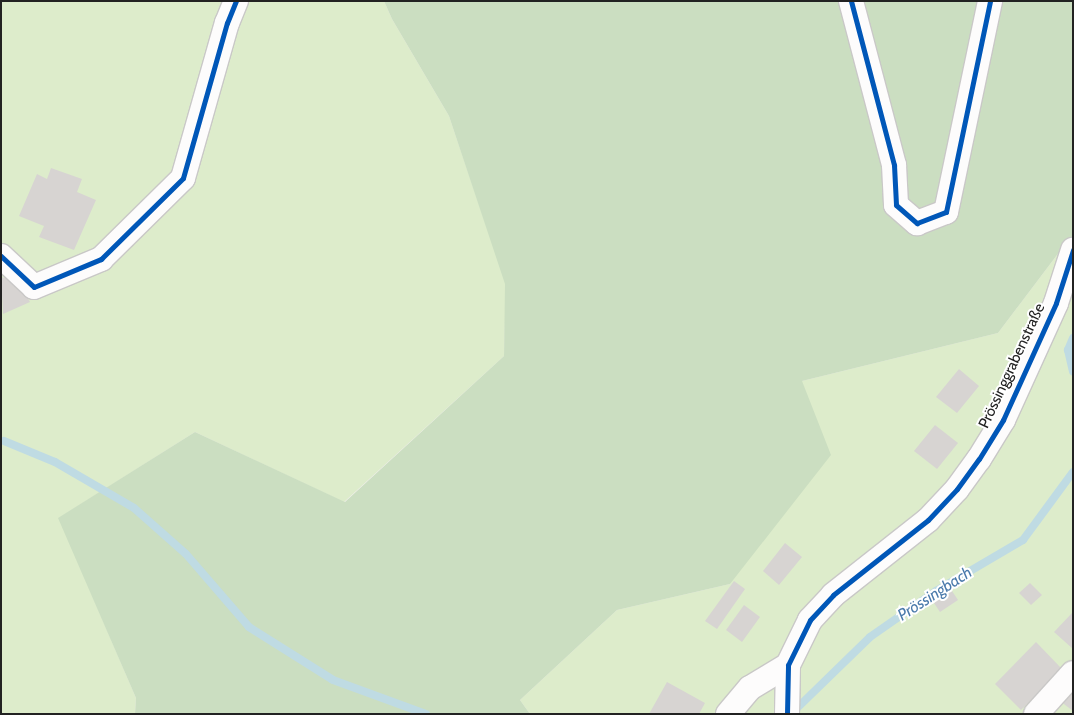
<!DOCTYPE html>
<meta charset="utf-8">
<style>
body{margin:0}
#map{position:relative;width:1074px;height:715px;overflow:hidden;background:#f0eeeb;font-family:Cabin,sans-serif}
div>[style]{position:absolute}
.grass>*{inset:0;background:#ddeccb}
.forest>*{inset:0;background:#cbdec1}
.stream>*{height:8px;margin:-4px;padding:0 4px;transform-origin:4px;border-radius:4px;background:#bfdbe3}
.building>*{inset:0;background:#d7d4d2}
.roads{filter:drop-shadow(1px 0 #c9c8c7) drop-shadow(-1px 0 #c9c8c7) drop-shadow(0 1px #c9c8c7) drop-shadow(0 -1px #c9c8c7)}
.minor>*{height:24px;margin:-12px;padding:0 12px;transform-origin:12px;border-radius:12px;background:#fdfcfc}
.cycleway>*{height:5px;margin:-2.5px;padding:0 2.5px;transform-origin:2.5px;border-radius:2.5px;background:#0057b8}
span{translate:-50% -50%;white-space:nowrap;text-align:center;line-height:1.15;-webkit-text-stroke:4px #fff;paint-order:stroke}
.street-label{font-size:15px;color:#222}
.water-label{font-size:16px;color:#4a7aab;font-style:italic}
.frame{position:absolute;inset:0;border:2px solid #222;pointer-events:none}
</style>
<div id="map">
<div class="grass">
<div style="clip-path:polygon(1px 1px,384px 1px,392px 19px,449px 116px,506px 284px,504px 356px,344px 502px,195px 432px,59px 518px,136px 698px,135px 714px,1px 714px)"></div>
<div style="clip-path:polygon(1073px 249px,1073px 714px,530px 714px,520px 700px,617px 610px,730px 584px,802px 381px,998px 333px,1060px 251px)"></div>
</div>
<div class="forest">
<div style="clip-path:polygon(384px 1px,1073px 1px,1073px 249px,1060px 251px,998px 333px,802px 381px,831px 455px,730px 584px,617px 610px,520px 700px,530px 714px,135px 714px,136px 698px,58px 518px,195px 432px,345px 502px,504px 356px,505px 284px,449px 116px,392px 19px)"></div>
</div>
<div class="stream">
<div style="left:1073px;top:338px;width:13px;rotate:113deg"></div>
<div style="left:1068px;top:350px;width:22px;rotate:77deg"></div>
<div style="left:4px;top:441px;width:55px;rotate:22.4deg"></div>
<div style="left:55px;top:462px;width:91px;rotate:30.2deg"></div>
<div style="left:134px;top:508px;width:69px;rotate:41.5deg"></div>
<div style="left:186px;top:554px;width:96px;rotate:49.2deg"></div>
<div style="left:249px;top:627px;width:99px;rotate:32.2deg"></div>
<div style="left:333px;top:680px;width:99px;rotate:20.1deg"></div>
<div style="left:793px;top:712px;width:107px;rotate:-44.2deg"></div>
<div style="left:870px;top:637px;width:80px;rotate:-34.9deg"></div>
<div style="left:936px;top:591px;width:101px;rotate:-30.4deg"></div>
<div style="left:1023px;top:540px;width:84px;rotate:-53.7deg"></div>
</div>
<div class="building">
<div style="clip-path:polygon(51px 168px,82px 179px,77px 192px,96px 200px,74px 250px,39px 237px,44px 226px,19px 216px,37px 174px,47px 179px)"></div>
<div style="clip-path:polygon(14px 272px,30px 302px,3px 314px,1px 275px,3px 278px)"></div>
<div style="clip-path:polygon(959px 369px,979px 386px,957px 413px,936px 397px)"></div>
<div style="clip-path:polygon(935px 425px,958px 443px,937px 469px,914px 451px)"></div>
<div style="clip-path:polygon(785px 543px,802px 557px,779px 585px,763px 571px)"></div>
<div style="clip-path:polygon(734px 581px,745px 589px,717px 629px,705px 621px)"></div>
<div style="clip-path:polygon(1030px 583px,1042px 595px,1031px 605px,1019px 593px)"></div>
<div style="clip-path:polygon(950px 588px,958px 600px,940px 612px,932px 600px)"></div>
<div style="clip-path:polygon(744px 605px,760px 617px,742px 642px,726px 630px)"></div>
<div style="clip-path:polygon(1073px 612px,1073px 649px,1054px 632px)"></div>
<div style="clip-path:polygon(1036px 642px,1062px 669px,1021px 710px,995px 684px)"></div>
<div style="clip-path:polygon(667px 682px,705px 703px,699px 714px,649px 714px)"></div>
<div style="clip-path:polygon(1073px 686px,1073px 711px,1060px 701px)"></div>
</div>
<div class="roads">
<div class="minor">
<div style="left:851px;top:1px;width:170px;rotate:75.3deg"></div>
<div style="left:894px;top:165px;width:40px;rotate:87.1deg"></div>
<div style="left:896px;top:205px;width:28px;rotate:41deg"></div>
<div style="left:917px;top:223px;width:31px;rotate:-21deg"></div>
<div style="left:946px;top:212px;width:216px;rotate:-78.2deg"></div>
<div style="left:1px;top:256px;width:45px;rotate:43.2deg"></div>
<div style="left:34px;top:287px;width:73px;rotate:-22.7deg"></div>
<div style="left:101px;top:259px;width:115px;rotate:-44.6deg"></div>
<div style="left:183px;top:178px;width:161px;rotate:-74.2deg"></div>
<div style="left:227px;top:23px;width:24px;rotate:-68deg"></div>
<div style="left:728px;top:714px;width:34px;rotate:-50deg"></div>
<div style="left:750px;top:688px;width:44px;rotate:-31.2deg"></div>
<div style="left:787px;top:714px;width:49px;rotate:-88.8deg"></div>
<div style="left:788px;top:665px;width:50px;rotate:-63.9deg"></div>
<div style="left:810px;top:620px;width:34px;rotate:-47deg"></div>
<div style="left:833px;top:595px;width:121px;rotate:-38.3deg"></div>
<div style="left:928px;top:520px;width:42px;rotate:-46.9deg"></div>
<div style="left:957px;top:489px;width:37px;rotate:-54deg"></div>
<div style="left:979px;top:459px;width:46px;rotate:-58.4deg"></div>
<div style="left:1003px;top:420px;width:128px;rotate:-65.6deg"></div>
<div style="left:1056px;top:303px;width:56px;rotate:-72.2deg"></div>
<div style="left:1036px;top:714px;width:55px;rotate:-47.9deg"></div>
</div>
</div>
<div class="cycleway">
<div style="left:851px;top:1px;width:170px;rotate:75.3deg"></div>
<div style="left:894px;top:165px;width:40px;rotate:87.1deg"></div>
<div style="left:896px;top:205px;width:28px;rotate:41deg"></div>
<div style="left:917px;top:223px;width:31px;rotate:-21deg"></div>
<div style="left:946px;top:212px;width:216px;rotate:-78.2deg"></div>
<div style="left:1px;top:256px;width:45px;rotate:43.2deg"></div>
<div style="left:34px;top:287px;width:73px;rotate:-22.7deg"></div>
<div style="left:101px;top:259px;width:115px;rotate:-44.6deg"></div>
<div style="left:183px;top:178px;width:161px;rotate:-74.2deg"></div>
<div style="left:227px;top:23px;width:24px;rotate:-68deg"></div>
<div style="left:787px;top:714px;width:49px;rotate:-88.8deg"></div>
<div style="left:788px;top:665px;width:50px;rotate:-63.9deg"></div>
<div style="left:810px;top:620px;width:34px;rotate:-47deg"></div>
<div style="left:833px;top:595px;width:121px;rotate:-38.3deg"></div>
<div style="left:928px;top:520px;width:42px;rotate:-46.9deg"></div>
<div style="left:957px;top:489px;width:37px;rotate:-54deg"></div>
<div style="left:979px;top:459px;width:46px;rotate:-58.4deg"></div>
<div style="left:1003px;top:420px;width:128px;rotate:-65.6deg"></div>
<div style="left:1056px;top:303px;width:56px;rotate:-72.2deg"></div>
</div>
<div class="street-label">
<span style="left:1012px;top:366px;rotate:-65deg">Prössinggrabenstraße</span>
</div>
<div class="water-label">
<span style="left:935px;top:594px;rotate:-33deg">Prössingbach</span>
</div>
<div class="frame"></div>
</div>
